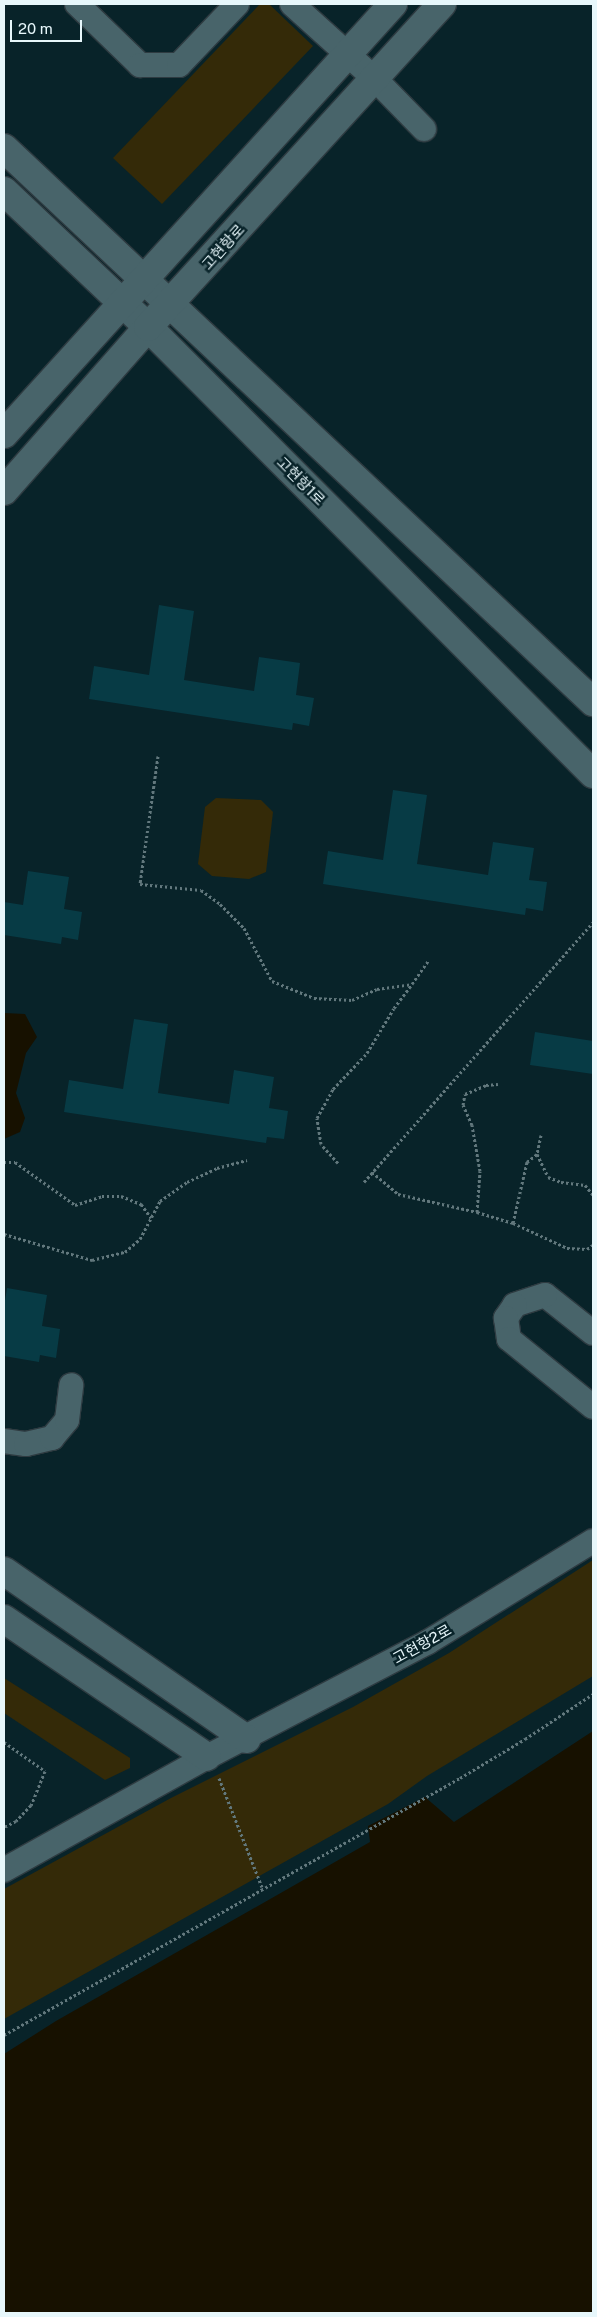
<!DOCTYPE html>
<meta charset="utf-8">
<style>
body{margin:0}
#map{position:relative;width:597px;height:2317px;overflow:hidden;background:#082329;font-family:"Public Sans","Noto Sans KR",sans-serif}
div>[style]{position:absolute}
.green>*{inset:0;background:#342a08}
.water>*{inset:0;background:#171100}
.building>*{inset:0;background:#073b45}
.path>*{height:3px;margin-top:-1.5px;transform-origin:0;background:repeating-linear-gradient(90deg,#62787d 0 2.5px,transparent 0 5px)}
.roads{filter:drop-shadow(1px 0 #2e3b41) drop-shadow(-1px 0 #2e3b41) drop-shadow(0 1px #2e3b41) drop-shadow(0 -1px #2e3b41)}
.street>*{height:24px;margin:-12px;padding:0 12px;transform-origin:12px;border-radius:12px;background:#48646a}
.secondary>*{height:28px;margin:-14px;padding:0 14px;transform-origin:14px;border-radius:14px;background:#48646a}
span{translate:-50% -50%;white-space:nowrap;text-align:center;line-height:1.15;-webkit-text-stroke:5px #082329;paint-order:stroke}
.street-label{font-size:15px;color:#e7f7fb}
.frame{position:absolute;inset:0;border:5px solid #e7f7fb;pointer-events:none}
.scale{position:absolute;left:10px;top:20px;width:72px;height:22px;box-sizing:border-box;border:2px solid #e7f7fb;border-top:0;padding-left:6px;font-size:15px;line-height:18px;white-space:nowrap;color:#e7f7fb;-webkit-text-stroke:4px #082329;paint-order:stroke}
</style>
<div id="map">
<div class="green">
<div style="clip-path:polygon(260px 4px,269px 4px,313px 46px,162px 204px,113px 158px)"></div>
<div style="clip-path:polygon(216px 798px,261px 800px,273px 812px,266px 872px,249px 879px,212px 876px,198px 864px,205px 807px)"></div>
<div style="clip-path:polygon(593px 1560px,593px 1676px,427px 1776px,388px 1804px,4px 2019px,4px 1889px,171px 1798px,353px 1707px,449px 1653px)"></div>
<div style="clip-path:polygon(4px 1678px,130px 1758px,130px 1768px,105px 1780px,4px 1713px)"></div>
</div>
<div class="water">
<div style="clip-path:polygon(4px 1013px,25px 1014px,37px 1037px,26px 1053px,16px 1093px,25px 1118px,20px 1132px,4px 1139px)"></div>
<div style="clip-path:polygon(593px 1731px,593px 2313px,4px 2313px,4px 2054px,56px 2021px,370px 1842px,368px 1826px,425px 1797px,454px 1822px)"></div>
</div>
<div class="building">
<div style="clip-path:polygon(159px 605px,194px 611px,184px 680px,254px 691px,259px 657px,300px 663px,296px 695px,314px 698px,309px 726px,293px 723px,292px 730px,89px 699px,94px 666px,149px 675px)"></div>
<div style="clip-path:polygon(393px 790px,427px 795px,417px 864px,488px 875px,493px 842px,534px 848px,529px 880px,547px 882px,543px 911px,526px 908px,525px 915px,323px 884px,328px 851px,383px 860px)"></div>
<div style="clip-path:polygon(28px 871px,69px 877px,64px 909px,82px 912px,78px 940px,62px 937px,61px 944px,4px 935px,4px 902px,23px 905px)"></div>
<div style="clip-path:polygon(134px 1019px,168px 1024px,158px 1093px,229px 1104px,234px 1070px,274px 1077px,269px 1108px,288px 1111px,284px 1139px,267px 1137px,266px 1143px,64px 1112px,69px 1080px,123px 1089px)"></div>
<div style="clip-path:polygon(535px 1032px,593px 1041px,593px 1074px,530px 1065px)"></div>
<div style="clip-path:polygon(7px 1288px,47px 1295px,42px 1326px,60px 1329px,56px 1358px,40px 1355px,39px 1362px,4px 1356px,4px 1307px)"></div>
</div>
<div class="path">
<div style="left:158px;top:756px;width:129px;rotate:98deg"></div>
<div style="left:140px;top:884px;width:61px;rotate:5.6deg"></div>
<div style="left:201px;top:890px;width:24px;rotate:36deg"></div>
<div style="left:220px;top:904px;width:34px;rotate:45deg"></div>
<div style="left:244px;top:928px;width:60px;rotate:62.2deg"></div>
<div style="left:272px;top:981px;width:45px;rotate:22deg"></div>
<div style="left:314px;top:998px;width:38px;rotate:3deg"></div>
<div style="left:352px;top:1000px;width:27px;rotate:-24deg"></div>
<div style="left:377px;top:989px;width:35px;rotate:-8deg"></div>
<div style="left:412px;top:984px;width:29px;rotate:-55deg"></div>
<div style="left:541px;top:1135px;width:19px;rotate:102deg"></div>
<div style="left:537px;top:1154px;width:25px;rotate:64deg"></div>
<div style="left:548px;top:1177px;width:14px;rotate:21deg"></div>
<div style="left:561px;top:1182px;width:24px;rotate:7deg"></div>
<div style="left:585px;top:1185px;width:13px;rotate:51deg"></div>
<div style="left:4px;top:1162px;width:11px"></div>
<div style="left:15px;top:1162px;width:74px;rotate:35.6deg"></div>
<div style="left:75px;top:1205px;width:28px;rotate:-18deg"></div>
<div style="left:102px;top:1196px;width:19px"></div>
<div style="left:121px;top:1196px;width:22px;rotate:22deg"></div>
<div style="left:141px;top:1204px;width:17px;rotate:54deg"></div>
<div style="left:338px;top:1163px;width:25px;rotate:-132deg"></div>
<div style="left:321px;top:1144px;width:26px;rotate:-99deg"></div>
<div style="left:317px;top:1118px;width:33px;rotate:-61deg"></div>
<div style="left:333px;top:1089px;width:50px;rotate:-46.6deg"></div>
<div style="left:367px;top:1053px;width:52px;rotate:-59deg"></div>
<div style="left:394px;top:1008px;width:30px;rotate:-53deg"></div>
<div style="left:372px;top:1172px;width:34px;rotate:40deg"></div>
<div style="left:398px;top:1194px;width:81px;rotate:12.8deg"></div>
<div style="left:477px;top:1212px;width:38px;rotate:17deg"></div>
<div style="left:513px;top:1223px;width:60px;rotate:24.8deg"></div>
<div style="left:567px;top:1248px;width:20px;rotate:3deg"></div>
<div style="left:587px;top:1249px;width:7px;rotate:-34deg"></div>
<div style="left:364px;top:1182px;width:346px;rotate:-48.6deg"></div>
<div style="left:477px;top:1212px;width:41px;rotate:-85.8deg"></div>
<div style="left:480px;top:1171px;width:47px;rotate:-99.9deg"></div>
<div style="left:472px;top:1125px;width:22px;rotate:-114deg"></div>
<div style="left:463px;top:1105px;width:11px;rotate:-80deg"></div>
<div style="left:465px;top:1094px;width:23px;rotate:-23deg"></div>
<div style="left:486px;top:1085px;width:12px;rotate:-5deg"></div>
<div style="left:513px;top:1223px;width:63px;rotate:-77.1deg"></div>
<div style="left:527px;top:1162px;width:13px;rotate:-39deg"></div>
<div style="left:4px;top:1234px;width:92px;rotate:16.5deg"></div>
<div style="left:92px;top:1260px;width:34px;rotate:-14deg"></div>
<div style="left:125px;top:1252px;width:20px;rotate:-41deg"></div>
<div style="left:140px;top:1239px;width:43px;rotate:-62.2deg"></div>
<div style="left:160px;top:1201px;width:33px;rotate:-35deg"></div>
<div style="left:187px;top:1182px;width:33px;rotate:-25deg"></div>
<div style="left:217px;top:1168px;width:31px;rotate:-15deg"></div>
<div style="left:4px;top:1742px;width:50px;rotate:35.3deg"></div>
<div style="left:45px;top:1771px;width:37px;rotate:112deg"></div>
<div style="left:31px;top:1805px;width:22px;rotate:133deg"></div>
<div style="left:16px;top:1821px;width:13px;rotate:153deg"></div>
<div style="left:219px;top:1778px;width:117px;rotate:68.5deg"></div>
<div style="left:4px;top:2035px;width:523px;rotate:-29.41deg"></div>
<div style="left:460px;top:1778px;width:76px;rotate:-31deg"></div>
<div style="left:525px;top:1739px;width:82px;rotate:-33.5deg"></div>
</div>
<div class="roads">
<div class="street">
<div style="left:77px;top:4px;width:88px;rotate:44.1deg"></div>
<div style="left:140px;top:65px;width:39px"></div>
<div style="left:179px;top:65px;width:84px;rotate:-46.4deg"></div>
<div style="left:292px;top:4px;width:112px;rotate:42.1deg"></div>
<div style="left:375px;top:79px;width:70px;rotate:45.6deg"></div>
<div style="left:593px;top:1333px;width:61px;rotate:-141.6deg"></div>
<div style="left:545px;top:1295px;width:32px;rotate:162deg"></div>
<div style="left:515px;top:1305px;width:16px;rotate:125deg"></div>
<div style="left:506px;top:1318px;width:21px;rotate:82deg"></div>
<div style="left:509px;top:1339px;width:108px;rotate:39deg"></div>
<div style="left:4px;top:1441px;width:22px;rotate:8deg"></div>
<div style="left:26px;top:1444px;width:27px;rotate:-13deg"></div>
<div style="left:52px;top:1438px;width:23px;rotate:-50deg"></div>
<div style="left:67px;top:1420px;width:35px;rotate:-83deg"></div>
<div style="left:4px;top:1870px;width:232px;rotate:-29.1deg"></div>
<div style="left:207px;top:1757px;width:249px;rotate:-27.5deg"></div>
<div style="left:428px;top:1642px;width:193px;rotate:-31.5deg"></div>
</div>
<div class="secondary">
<div style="left:4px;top:148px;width:809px;rotate:43.25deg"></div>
<div style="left:4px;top:191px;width:198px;rotate:43.4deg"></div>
<div style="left:148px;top:327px;width:631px;rotate:45.13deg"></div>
<div style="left:4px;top:434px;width:580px;rotate:-47.87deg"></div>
<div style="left:4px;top:491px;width:218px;rotate:-48.7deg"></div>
<div style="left:148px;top:327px;width:437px;rotate:-47.7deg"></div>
<div style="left:4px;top:1571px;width:295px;rotate:34.7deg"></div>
<div style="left:4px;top:1619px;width:245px;rotate:34.2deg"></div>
</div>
</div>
<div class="street-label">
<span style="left:223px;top:247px;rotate:-48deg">고현항로</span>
<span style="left:301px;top:481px;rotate:45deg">고현항1로</span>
<span style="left:422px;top:1644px;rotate:-29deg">고현항2로</span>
</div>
<div class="frame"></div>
<div class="scale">20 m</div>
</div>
